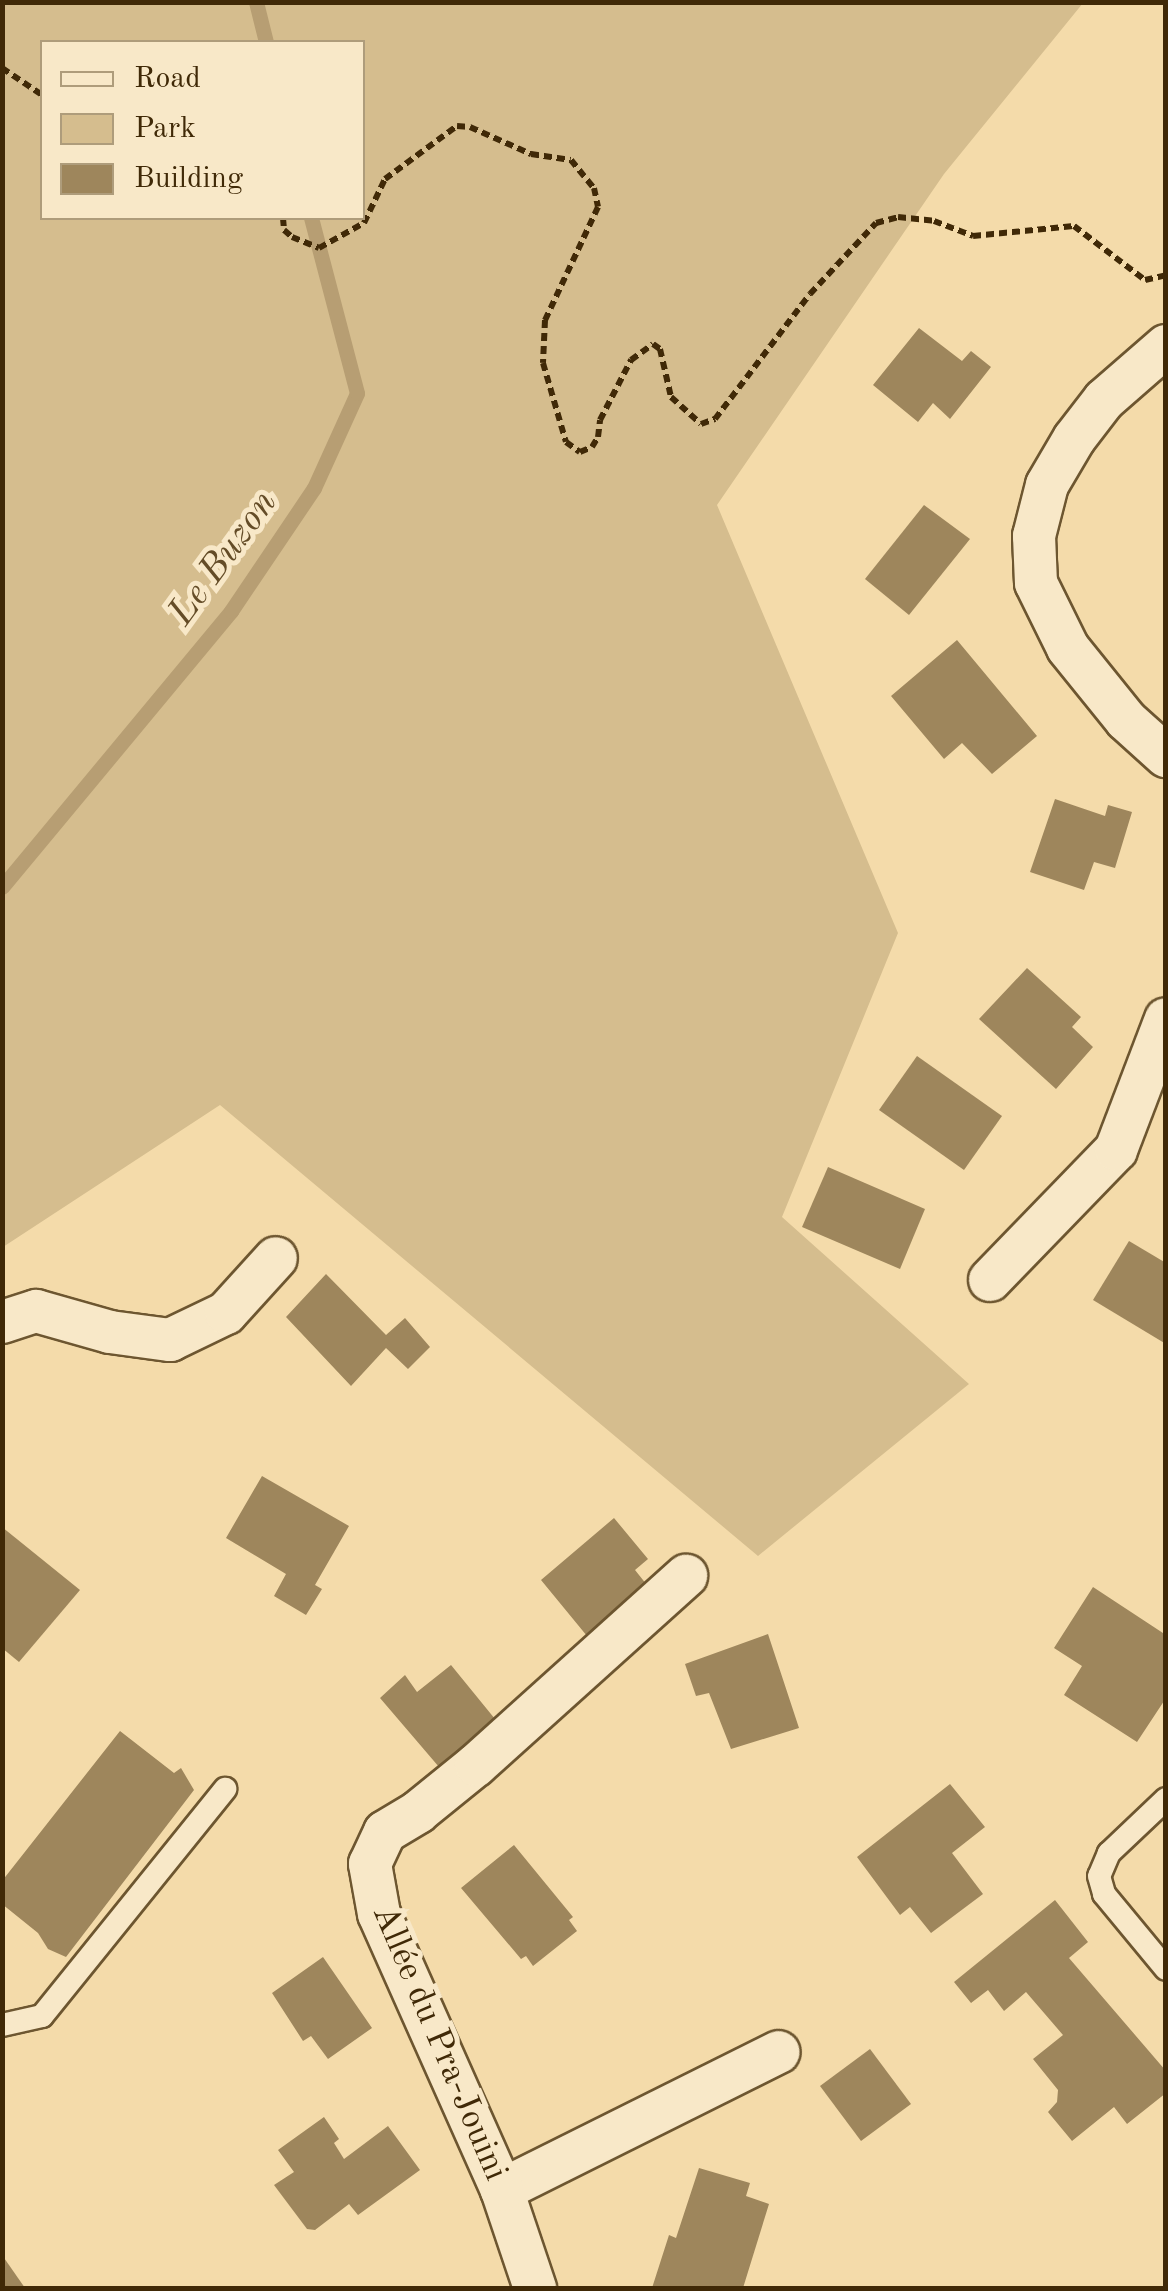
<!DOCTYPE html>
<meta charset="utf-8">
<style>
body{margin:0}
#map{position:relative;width:1168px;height:2291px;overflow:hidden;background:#f4dbaa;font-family:"Old Standard TT",serif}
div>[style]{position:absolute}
.green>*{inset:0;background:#d5bd8e}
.stream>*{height:15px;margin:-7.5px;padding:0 7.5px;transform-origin:7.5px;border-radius:7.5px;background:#b79e73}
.building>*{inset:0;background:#9e865c}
.path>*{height:6px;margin-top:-3px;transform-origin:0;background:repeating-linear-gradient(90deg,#402907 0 8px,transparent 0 13px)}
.roads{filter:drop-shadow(2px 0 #6d5630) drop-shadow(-2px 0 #6d5630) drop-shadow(0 2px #6d5630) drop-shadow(0 -2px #6d5630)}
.service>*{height:22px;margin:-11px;padding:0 11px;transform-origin:11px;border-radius:11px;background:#f8e8c8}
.minor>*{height:42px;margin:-21px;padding:0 21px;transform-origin:21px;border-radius:21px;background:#f8e8c8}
span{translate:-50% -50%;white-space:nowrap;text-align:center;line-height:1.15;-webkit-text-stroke:10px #f8e8c8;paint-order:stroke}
.street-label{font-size:35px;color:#402907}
.water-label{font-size:38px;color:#644c27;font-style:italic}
.frame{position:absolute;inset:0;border:5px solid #402907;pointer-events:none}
.legend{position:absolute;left:40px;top:40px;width:325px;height:180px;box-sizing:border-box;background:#f8e8c8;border:2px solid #ae9c7b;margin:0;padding:12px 18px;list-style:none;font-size:30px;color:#402907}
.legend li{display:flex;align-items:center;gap:20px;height:50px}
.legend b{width:50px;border:2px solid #ae9c7b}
</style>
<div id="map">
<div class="green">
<div style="clip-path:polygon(evenodd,3px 2px,1083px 3px,944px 174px,717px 505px,898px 933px,782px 1217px,969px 1384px,758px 1556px,220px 1105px,3px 1247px,3px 2px,42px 42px,362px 42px,362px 218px,42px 218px,42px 42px)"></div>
</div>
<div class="stream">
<div style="left:256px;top:2px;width:41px;rotate:76deg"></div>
<div style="left:2px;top:887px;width:359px;rotate:-50.3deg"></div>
<div style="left:231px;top:611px;width:148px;rotate:-56deg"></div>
<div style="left:314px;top:488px;width:104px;rotate:-65.6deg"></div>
<div style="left:357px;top:393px;width:181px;rotate:-104.7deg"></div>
</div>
<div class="building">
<div style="clip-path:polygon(919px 328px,962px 361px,971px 351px,991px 367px,950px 419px,933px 403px,918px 422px,873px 385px)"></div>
<div style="clip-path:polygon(924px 505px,970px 539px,909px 615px,865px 579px)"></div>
<div style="clip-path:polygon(957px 640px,1037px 736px,992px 774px,962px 743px,944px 759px,891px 696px)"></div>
<div style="clip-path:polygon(1055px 799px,1105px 816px,1108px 805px,1132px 812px,1115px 868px,1094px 862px,1084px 890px,1030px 872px)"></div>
<div style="clip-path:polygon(1027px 968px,1081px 1017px,1072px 1027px,1093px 1047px,1056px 1089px,979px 1019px)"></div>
<div style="clip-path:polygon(917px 1056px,1002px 1116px,964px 1170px,879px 1110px)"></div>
<div style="clip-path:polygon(828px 1167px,925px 1209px,900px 1269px,802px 1227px)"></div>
<div style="clip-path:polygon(1129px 1241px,1166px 1263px,1166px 1344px,1093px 1300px)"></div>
<div style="clip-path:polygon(326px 1274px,386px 1335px,405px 1318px,430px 1347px,408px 1369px,386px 1348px,351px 1386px,286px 1317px)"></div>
<div style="clip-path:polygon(262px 1476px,349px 1526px,315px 1585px,322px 1589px,306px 1615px,274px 1596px,286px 1574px,226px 1538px)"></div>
<div style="clip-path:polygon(614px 1518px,648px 1559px,635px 1570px,647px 1585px,587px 1636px,541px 1580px)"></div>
<div style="clip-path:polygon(2px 1527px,80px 1590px,19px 1662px,2px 1648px)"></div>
<div style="clip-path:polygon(1093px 1587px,1166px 1635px,1166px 1698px,1137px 1742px,1064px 1695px,1082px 1666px,1054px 1648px)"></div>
<div style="clip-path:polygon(768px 1634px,799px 1728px,731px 1749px,709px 1693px,696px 1696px,685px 1664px)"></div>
<div style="clip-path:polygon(451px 1665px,495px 1719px,439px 1767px,380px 1698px,405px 1675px,417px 1692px)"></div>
<div style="clip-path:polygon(120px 1731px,174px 1773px,181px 1768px,194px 1790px,66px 1957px,48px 1949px,38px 1933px,2px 1904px,2px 1881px)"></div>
<div style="clip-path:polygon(950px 1784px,985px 1827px,952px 1853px,983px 1894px,931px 1933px,910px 1907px,900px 1915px,857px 1857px)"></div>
<div style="clip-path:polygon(514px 1845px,573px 1917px,569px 1920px,577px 1931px,533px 1966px,526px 1956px,521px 1959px,461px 1888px)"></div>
<div style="clip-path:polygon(1055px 1900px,1088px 1942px,1069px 1958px,1166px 2071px,1166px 2093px,1127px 2124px,1114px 2107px,1072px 2141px,1048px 2112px,1057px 2102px,1058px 2090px,1033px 2059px,1063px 2035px,1026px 1992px,1004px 2011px,988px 1990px,971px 2003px,954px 1982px)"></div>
<div style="clip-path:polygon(323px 1957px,372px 2028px,328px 2059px,311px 2036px,303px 2041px,272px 1993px)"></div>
<div style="clip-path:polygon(870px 2049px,911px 2104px,861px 2141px,820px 2086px)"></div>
<div style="clip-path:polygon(324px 2117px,339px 2139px,334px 2143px,344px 2159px,388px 2126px,420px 2170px,358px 2215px,349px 2204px,315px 2230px,307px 2229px,274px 2185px,294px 2172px,278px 2150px)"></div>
<div style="clip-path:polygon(699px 2168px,750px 2183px,746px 2196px,769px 2204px,743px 2288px,652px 2288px,669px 2235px,676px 2238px)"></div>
<div style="clip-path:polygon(2px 2255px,25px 2288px,2px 2288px)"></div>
</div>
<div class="path">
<div style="left:2px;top:68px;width:48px;rotate:34deg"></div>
<div style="left:283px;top:218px;width:12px;rotate:85deg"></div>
<div style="left:284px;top:230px;width:11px;rotate:41deg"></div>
<div style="left:292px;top:237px;width:29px;rotate:22deg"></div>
<div style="left:319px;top:248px;width:51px;rotate:-29.1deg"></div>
<div style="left:364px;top:223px;width:49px;rotate:-64.5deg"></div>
<div style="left:385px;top:179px;width:89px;rotate:-36.4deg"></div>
<div style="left:457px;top:126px;width:13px;rotate:4deg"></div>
<div style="left:470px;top:127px;width:67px;rotate:23.9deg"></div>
<div style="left:531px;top:154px;width:40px;rotate:8.5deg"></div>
<div style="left:571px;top:160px;width:36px;rotate:51deg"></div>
<div style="left:594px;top:188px;width:19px;rotate:78deg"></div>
<div style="left:598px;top:207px;width:125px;rotate:115.1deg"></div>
<div style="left:545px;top:320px;width:43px;rotate:92.7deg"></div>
<div style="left:543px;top:363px;width:82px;rotate:73.8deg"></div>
<div style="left:566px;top:442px;width:17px;rotate:36deg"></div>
<div style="left:580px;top:452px;width:13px;rotate:-23deg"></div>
<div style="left:592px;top:447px;width:12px;rotate:-59deg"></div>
<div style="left:598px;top:437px;width:17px;rotate:-83deg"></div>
<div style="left:600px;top:420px;width:68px;rotate:-62.7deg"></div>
<div style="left:631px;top:360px;width:27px;rotate:-36deg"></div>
<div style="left:653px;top:344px;width:9px;rotate:36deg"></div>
<div style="left:660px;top:349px;width:49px;rotate:77.1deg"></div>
<div style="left:671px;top:397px;width:40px;rotate:42deg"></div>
<div style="left:701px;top:424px;width:15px;rotate:-20deg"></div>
<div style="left:715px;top:419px;width:157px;rotate:-52.8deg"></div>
<div style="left:810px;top:294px;width:97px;rotate:-47.1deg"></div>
<div style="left:876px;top:223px;width:23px;rotate:-15deg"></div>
<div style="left:898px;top:217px;width:36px;rotate:6deg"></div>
<div style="left:934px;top:221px;width:42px;rotate:21deg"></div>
<div style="left:973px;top:236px;width:101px;rotate:-5.7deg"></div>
<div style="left:1074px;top:226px;width:89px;rotate:37.3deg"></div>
<div style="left:1145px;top:280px;width:22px;rotate:-13deg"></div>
</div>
<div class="roads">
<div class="service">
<div style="left:1166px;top:1799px;width:79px;rotate:136.5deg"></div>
<div style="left:1109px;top:1853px;width:25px;rotate:113deg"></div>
<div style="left:1099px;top:1876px;width:19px;rotate:74deg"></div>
<div style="left:1104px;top:1894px;width:97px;rotate:50.4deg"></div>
<div style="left:2px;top:2025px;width:41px;rotate:-12.7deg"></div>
<div style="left:42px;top:2016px;width:292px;rotate:-51.1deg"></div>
</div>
<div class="minor">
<div style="left:1166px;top:346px;width:82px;rotate:138.9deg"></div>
<div style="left:1104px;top:400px;width:49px;rotate:127.6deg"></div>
<div style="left:1074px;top:439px;width:53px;rotate:120.4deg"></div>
<div style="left:1047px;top:485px;width:53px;rotate:104.3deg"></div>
<div style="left:1034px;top:536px;width:47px;rotate:87.6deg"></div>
<div style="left:1036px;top:583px;width:72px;rotate:63.8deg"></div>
<div style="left:1068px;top:648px;width:92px;rotate:51.1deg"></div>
<div style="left:1126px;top:720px;width:54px;rotate:42deg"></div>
<div style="left:990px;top:1280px;width:181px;rotate:-45.9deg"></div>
<div style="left:1116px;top:1150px;width:140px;rotate:-69.1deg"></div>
<div style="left:2px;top:1322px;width:36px;rotate:-18deg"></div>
<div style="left:36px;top:1311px;width:77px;rotate:15.8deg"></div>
<div style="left:110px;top:1332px;width:61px;rotate:7.6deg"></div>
<div style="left:170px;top:1340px;width:62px;rotate:-25.7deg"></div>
<div style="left:226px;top:1313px;width:74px;rotate:-47.7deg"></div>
<div style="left:502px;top:2190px;width:309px;rotate:-26.5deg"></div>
<div style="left:535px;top:2288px;width:103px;rotate:-108.6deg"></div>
<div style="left:502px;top:2190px;width:302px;rotate:-114deg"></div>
<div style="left:379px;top:1914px;width:51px;rotate:-100.2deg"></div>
<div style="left:370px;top:1864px;width:35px;rotate:-65deg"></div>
<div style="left:385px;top:1832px;width:39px;rotate:-31deg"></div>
<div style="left:418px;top:1812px;width:75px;rotate:-39deg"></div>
<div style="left:476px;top:1765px;width:283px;rotate:-42deg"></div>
</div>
</div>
<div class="street-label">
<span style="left:439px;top:2043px;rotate:67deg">Allée du Pra-Jouini</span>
</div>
<div class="water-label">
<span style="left:224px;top:559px;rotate:-54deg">Le Buzon</span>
</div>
<div class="frame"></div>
<ul class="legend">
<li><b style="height:12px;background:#f8e8c8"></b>Road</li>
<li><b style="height:28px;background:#d5bd8e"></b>Park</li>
<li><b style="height:28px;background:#9e865c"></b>Building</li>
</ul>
</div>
